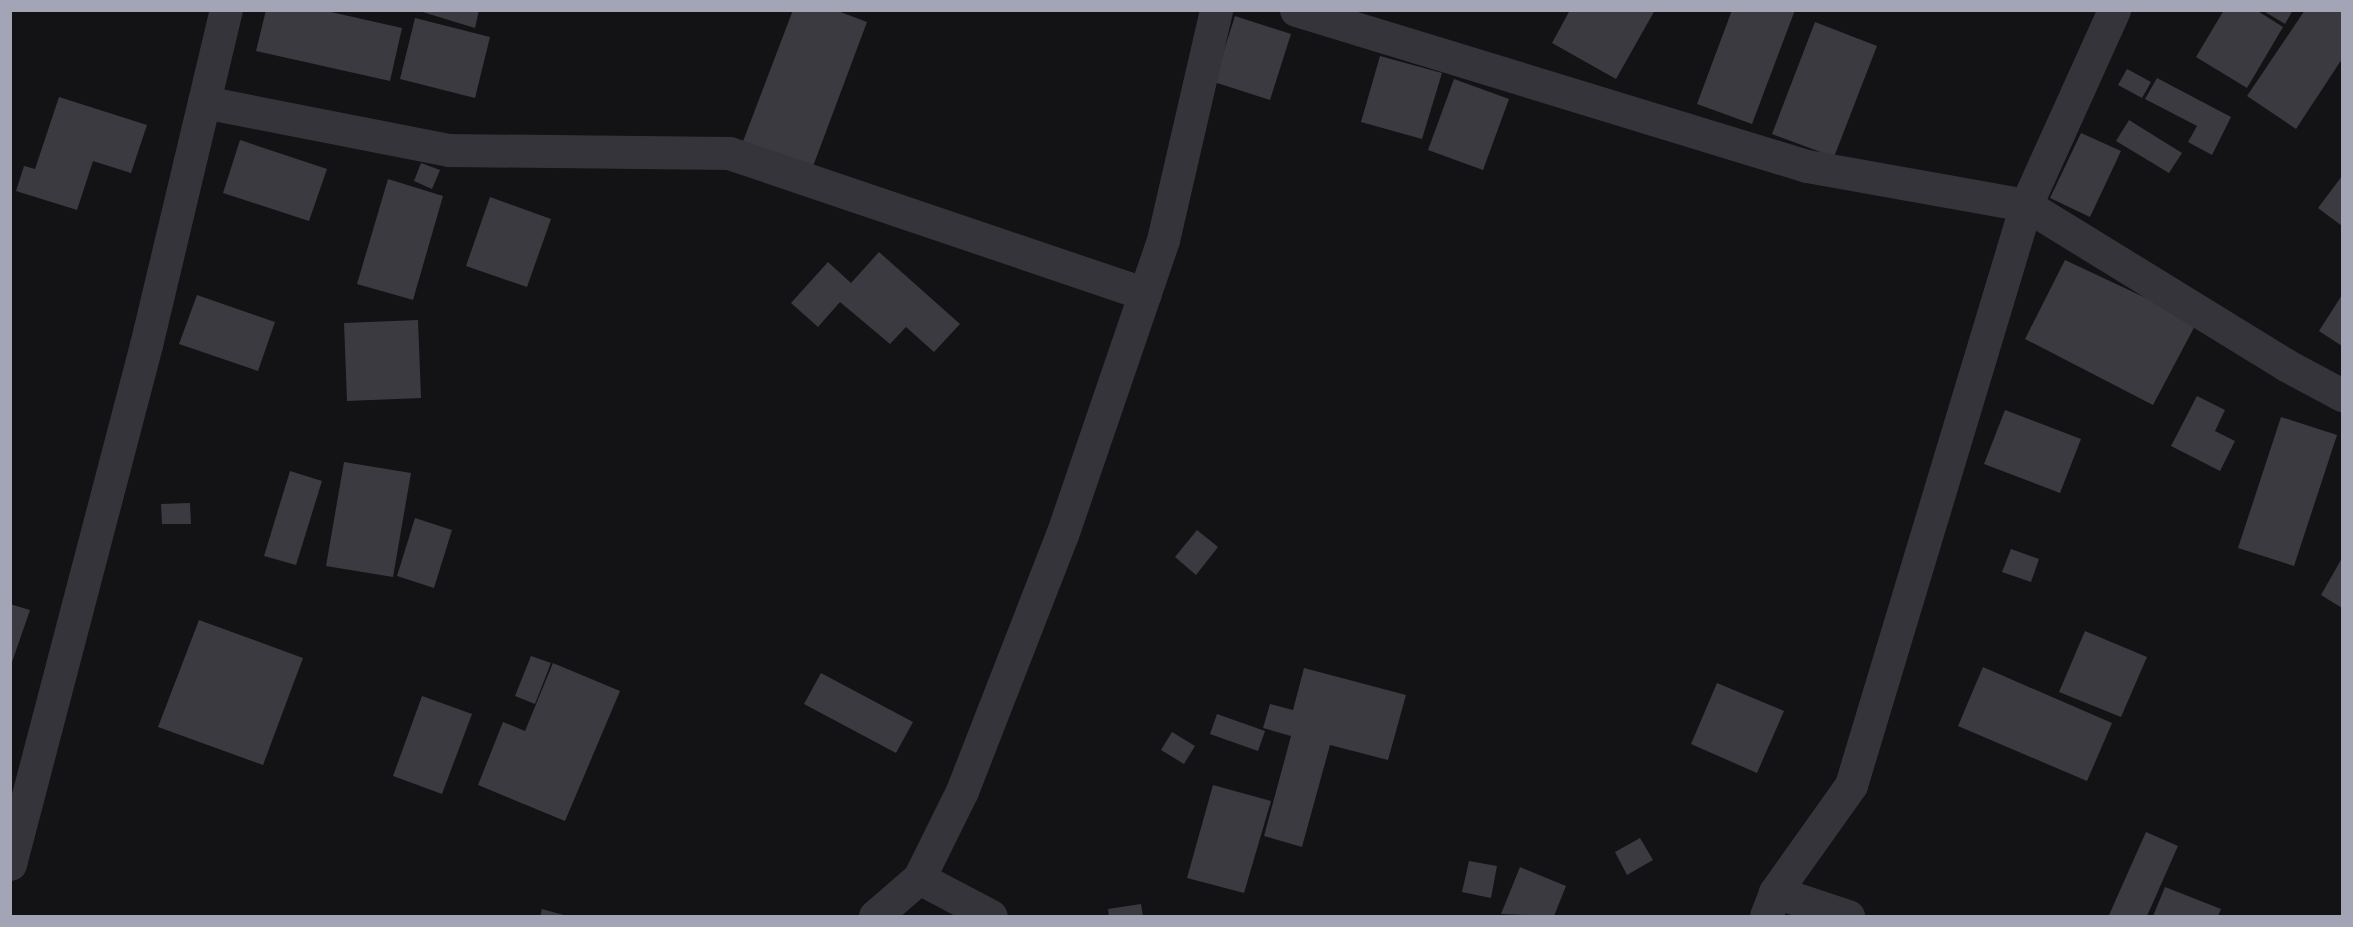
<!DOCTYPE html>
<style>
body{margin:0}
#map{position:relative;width:2353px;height:927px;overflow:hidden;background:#131315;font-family:"Roboto Condensed",sans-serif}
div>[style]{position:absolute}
.building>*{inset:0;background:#3a3a40}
.minor>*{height:33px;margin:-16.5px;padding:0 16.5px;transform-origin:16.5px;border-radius:16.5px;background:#34343a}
span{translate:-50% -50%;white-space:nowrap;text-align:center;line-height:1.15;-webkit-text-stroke:5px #0e0e10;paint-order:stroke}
.frame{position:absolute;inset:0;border:12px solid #a3a5b6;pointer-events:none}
</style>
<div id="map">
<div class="building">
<div style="clip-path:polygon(266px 10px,322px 10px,402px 28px,390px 81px,256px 51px)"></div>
<div style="clip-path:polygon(416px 10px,479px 10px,475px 28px)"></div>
<div style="clip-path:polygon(793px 10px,835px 10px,867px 22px,812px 169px,742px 144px)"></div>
<div style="clip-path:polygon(1570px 10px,1655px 10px,1616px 79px,1552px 43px)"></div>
<div style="clip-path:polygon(1732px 10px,1795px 10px,1752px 124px,1697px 104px)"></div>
<div style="clip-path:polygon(2224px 10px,2256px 10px,2283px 27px,2247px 88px,2196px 57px)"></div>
<div style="clip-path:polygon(2262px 10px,2293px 10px,2285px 24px)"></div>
<div style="clip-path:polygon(2305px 10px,2342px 10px,2342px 59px,2296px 129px,2247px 96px)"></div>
<div style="clip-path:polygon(1235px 16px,1291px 34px,1270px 100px,1214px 82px)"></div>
<div style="clip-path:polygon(415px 18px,490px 37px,475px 98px,400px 79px)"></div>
<div style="clip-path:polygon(1815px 22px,1877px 46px,1834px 157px,1772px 134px)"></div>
<div style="clip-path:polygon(1380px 56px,1442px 73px,1422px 139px,1361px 122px)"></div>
<div style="clip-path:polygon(2127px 69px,2151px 82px,2142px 98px,2118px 85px)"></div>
<div style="clip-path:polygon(2157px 78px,2231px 117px,2212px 155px,2188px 142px,2197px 126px,2145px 99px)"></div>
<div style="clip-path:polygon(1454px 79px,1509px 99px,1483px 170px,1428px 150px)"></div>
<div style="clip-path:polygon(59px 97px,147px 125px,131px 173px,93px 161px,77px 210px,16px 191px,24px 166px,35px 169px)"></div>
<div style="clip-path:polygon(2129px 120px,2182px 153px,2169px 173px,2116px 141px)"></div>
<div style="clip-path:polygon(2081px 133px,2121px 151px,2090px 217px,2050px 198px)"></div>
<div style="clip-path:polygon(240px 140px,327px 169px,309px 221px,223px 193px)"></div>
<div style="clip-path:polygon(421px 163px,440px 170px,432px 189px,414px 181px)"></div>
<div style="clip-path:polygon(2342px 176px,2342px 226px,2318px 208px)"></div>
<div style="clip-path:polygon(388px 179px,443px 196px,413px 300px,357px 284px)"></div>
<div style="clip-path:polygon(490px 197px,551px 219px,527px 287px,466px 266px)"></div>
<div style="clip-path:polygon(879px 252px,960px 324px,934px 352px,906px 327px,890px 344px,840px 302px,818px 327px,791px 303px,828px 262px,851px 283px)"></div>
<div style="clip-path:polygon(2065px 260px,2197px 322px,2153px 405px,2025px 339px)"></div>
<div style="clip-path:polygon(197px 295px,275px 322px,258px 371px,179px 344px)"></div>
<div style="clip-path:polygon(2342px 295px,2342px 346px,2319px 331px)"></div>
<div style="clip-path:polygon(418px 320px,421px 398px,347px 401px,344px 323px)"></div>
<div style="clip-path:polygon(2197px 396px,2225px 410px,2215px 431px,2235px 441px,2220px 471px,2171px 446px)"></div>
<div style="clip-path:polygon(2005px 410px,2081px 439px,2060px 493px,1984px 464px)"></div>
<div style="clip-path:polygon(2281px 417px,2337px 435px,2294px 566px,2238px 548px)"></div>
<div style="clip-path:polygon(344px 462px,411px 473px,393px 577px,326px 566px)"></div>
<div style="clip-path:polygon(290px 471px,322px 481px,296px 565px,264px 556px)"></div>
<div style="clip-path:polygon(190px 503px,191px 524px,162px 524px,161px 504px)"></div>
<div style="clip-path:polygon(415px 518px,452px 530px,434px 588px,397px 576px)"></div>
<div style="clip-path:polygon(1197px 530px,1218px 547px,1196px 575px,1175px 557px)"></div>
<div style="clip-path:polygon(2011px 549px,2039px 559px,2031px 582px,2002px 572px)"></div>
<div style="clip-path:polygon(2342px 558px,2342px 608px,2321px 595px)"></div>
<div style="clip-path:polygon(10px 604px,30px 610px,11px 665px,10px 665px)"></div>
<div style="clip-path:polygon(199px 620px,303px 658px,263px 765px,158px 727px)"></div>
<div style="clip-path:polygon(2085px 631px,2147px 657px,2121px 717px,2059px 692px)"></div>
<div style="clip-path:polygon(531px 656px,551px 663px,535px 704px,515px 696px)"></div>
<div style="clip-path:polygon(553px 663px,620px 691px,565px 821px,478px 785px,503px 722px,525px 731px)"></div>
<div style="clip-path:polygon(1983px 667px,2112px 723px,2087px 781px,1958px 726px)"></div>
<div style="clip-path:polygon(1304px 668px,1406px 695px,1388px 760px,1330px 745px,1302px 847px,1264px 836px,1291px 736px,1263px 728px,1270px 704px,1293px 710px)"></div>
<div style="clip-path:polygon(821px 673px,913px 722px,896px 753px,804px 704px)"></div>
<div style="clip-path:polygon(1717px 683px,1784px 711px,1757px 773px,1691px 744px)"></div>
<div style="clip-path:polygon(422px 696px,472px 714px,442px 794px,393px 776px)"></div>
<div style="clip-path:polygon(1217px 714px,1265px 731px,1258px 751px,1210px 734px)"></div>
<div style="clip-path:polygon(1172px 732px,1195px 746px,1184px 764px,1161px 750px)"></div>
<div style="clip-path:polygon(1213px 785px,1271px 801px,1244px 893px,1187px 878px)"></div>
<div style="clip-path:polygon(2146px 832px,2178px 846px,2147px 916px,2112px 916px,2109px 915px)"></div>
<div style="clip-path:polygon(1640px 838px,1653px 860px,1627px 875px,1615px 852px)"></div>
<div style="clip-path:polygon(1469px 861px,1497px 866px,1491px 898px,1462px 892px)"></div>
<div style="clip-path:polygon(1520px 867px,1566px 886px,1554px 916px,1501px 914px)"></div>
<div style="clip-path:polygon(2165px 887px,2221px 909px,2218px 916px,2153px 916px)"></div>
<div style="clip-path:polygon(1141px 904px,1143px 916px,1109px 916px,1108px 909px)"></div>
<div style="clip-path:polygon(542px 909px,567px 916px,540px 916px)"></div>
</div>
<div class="minor">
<div style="left:1296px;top:10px;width:534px;rotate:16.98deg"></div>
<div style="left:1807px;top:166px;width:222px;rotate:10.1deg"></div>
<div style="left:2026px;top:205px;width:305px;rotate:31.6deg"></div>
<div style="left:2286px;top:365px;width:64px;rotate:28.2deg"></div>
<div style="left:204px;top:102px;width:250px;rotate:11.1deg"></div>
<div style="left:449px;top:150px;width:280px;rotate:0.6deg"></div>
<div style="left:729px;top:153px;width:439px;rotate:18.7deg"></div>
<div style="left:10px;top:864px;width:537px;rotate:-75.32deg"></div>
<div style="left:146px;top:345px;width:344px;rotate:-76.6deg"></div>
<div style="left:919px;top:878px;width:81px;rotate:27.8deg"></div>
<div style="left:1775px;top:892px;width:77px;rotate:18.2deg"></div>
<div style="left:875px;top:916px;width:58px;rotate:-40.8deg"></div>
<div style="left:919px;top:878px;width:97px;rotate:-63.7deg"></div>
<div style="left:962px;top:791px;width:275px;rotate:-68.7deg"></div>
<div style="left:1062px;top:535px;width:312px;rotate:-71.1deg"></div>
<div style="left:1163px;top:240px;width:236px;rotate:-77deg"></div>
<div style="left:1766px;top:916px;width:26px;rotate:-69deg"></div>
<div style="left:1775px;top:892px;width:131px;rotate:-54.6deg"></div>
<div style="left:1851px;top:785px;width:606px;rotate:-73.21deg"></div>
<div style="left:2026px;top:205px;width:214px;rotate:-65.7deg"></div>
</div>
<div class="frame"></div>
</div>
